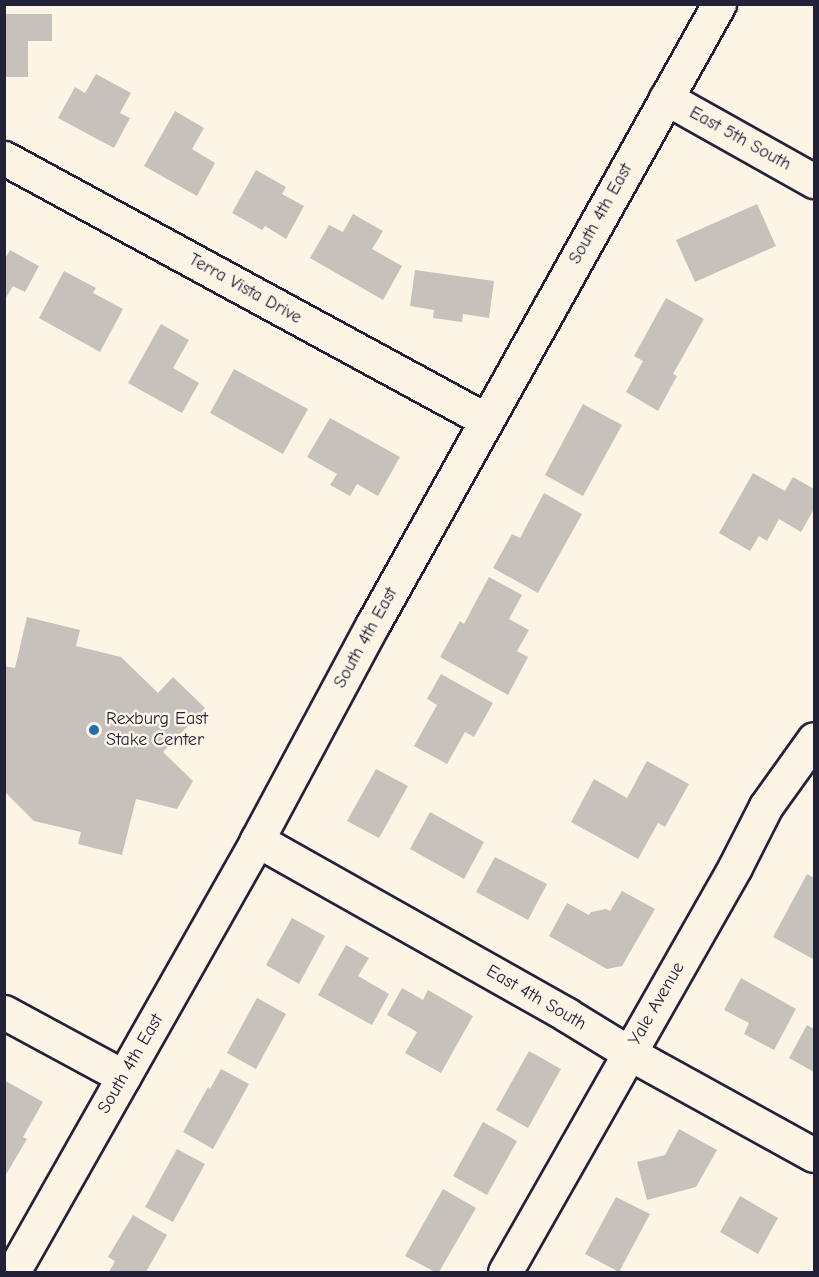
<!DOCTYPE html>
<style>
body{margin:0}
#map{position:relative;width:819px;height:1277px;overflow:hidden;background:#fcf5e5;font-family:"Comic Neue",sans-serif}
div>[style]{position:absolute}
.building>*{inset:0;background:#c6c1bb}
.roads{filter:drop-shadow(2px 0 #22223b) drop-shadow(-2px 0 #22223b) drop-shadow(0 2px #22223b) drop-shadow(0 -2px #22223b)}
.minor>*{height:33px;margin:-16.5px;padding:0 16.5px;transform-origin:16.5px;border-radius:16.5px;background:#fcf5e5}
.dots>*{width:16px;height:16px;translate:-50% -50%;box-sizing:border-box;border:3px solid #fcf5e5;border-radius:50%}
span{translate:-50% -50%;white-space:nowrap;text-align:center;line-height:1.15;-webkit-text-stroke:5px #fcf5e5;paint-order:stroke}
.street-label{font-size:18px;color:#22223b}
.poi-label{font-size:18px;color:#22223b}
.left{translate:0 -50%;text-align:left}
.frame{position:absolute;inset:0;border:6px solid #22223b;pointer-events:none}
</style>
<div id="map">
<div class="building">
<div style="clip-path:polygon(4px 14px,52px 14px,52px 41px,28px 41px,28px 77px,4px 77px)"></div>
<div style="clip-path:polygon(96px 74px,131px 93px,120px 113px,130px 118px,114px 148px,58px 118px,75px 87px,85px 93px)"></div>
<div style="clip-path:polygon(175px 111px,204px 128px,192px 149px,215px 163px,197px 196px,144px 166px)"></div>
<div style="clip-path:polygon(256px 170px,286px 187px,282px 194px,304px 206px,286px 239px,265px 226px,262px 230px,232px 213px)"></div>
<div style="clip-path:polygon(757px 204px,776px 246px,695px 282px,676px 240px)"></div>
<div style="clip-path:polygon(353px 214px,383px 231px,372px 249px,402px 266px,383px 300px,310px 258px,329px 225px,343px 232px)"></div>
<div style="clip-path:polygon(10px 250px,39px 266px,25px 292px,13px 286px,4px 301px,4px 260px)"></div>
<div style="clip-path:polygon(415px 270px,494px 281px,489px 318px,463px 314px,462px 322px,433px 318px,434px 310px,410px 306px)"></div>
<div style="clip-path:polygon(64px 271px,96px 288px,93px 293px,123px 309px,100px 352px,39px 318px)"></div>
<div style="clip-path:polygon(666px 298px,704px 319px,673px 374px,677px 376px,658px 411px,626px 392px,643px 361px,634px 356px)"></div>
<div style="clip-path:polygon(161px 324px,189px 340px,173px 368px,199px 383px,182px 413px,128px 383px)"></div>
<div style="clip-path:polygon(234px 369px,308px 409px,283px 454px,210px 413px)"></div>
<div style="clip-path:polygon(583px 404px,622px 425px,583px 496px,545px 475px)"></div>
<div style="clip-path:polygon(330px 418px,400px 457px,378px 496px,357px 484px,350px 496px,330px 485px,337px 474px,307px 457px)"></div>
<div style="clip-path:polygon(753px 473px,785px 491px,793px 477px,814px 489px,814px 509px,801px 532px,779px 519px,767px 541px,759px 536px,750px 551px,719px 533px)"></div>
<div style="clip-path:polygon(544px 493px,582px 514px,538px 593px,493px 568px,512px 534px,520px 538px)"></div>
<div style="clip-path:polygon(489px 577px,522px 595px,509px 619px,529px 630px,517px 651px,528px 657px,508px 695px,440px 657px,460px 621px,464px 624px)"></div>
<div style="clip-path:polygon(27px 617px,80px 630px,76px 646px,121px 657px,158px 693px,173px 677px,205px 708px,163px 752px,193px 781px,177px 809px,136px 799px,122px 855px,78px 844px,81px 832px,34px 821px,4px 791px,4px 666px,15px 668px)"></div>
<div style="clip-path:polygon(441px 674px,493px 703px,474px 737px,465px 732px,447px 764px,414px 746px,437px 705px,427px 699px)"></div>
<div style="clip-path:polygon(647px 761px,689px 784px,665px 827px,658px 823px,638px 859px,571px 822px,594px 779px,627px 798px)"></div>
<div style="clip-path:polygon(376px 769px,408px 786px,379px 838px,347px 821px)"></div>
<div style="clip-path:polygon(430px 812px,484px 842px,464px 879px,410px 849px)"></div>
<div style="clip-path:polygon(495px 857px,547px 884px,528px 920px,476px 892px)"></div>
<div style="clip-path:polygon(807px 874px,814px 878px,813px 959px,773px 937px)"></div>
<div style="clip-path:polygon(622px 891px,655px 909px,622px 966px,607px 969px,549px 936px,567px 903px,589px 915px,591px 912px,606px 909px,610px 911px)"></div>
<div style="clip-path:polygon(292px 918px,325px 936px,299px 984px,266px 965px)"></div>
<div style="clip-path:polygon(346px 945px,369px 958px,358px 976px,389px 994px,372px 1025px,318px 995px)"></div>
<div style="clip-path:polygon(741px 978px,796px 1009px,774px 1050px,744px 1034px,749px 1023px,724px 1010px)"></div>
<div style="clip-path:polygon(402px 988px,423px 1000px,428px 990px,473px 1016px,441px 1073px,405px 1053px,417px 1032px,387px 1015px)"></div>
<div style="clip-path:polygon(257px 998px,286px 1014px,256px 1069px,227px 1053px)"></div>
<div style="clip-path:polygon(807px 1025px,814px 1029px,814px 1072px,789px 1058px)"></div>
<div style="clip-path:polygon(529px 1051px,561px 1069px,528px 1128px,496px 1110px)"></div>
<div style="clip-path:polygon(221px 1069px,249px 1084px,213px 1149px,183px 1132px,208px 1087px,210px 1089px)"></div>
<div style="clip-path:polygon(4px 1080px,43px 1102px,23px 1137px,27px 1139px,4px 1178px)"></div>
<div style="clip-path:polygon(483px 1122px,517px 1141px,487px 1195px,453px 1176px)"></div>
<div style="clip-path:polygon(679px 1129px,717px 1150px,696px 1187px,647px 1200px,637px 1162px,665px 1155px)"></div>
<div style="clip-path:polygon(177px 1149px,205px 1164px,173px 1222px,145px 1207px)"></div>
<div style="clip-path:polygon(443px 1189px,476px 1208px,439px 1272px,435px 1272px,405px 1256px)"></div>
<div style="clip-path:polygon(740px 1196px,778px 1218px,758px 1254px,720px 1232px)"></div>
<div style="clip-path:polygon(616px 1197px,650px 1214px,619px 1272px,585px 1254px)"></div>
<div style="clip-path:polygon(133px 1215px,167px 1235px,146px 1272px,109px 1272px,115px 1261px,108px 1257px)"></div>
</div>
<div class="roads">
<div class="minor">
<div style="left:666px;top:98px;width:170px;rotate:29.3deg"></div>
<div style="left:4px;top:158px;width:549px;rotate:28.53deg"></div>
<div style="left:257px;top:840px;width:356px;rotate:29.4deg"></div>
<div style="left:567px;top:1015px;width:73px;rotate:31.5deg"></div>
<div style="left:629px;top:1053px;width:211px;rotate:28.9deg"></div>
<div style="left:4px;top:1012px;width:136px;rotate:28.4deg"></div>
<div style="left:13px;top:1272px;width:496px;rotate:-60.5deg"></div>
<div style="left:257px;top:840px;width:245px;rotate:-61.8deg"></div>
<div style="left:373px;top:624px;width:710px;rotate:-60.84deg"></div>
<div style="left:505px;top:1272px;width:466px;rotate:-60.4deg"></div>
<div style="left:735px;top:867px;width:68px;rotate:-63.1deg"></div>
<div style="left:766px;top:806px;width:82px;rotate:-54.4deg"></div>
</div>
</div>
<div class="dots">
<div style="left:94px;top:730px;background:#1f6fb2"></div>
</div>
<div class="street-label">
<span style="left:740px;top:139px;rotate:29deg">East 5th South</span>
<span style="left:601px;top:214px;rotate:-61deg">South 4th East</span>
<span style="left:245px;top:289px;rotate:29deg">Terra Vista Drive</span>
<span style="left:366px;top:638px;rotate:-61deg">South 4th East</span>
<span style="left:536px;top:998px;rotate:30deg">East 4th South</span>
<span style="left:657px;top:1004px;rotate:-60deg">Yale Avenue</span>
<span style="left:131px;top:1064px;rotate:-60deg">South 4th East</span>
</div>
<div class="poi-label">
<span class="left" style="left:106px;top:730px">Rexburg East<br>Stake Center</span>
</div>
<div class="frame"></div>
</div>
